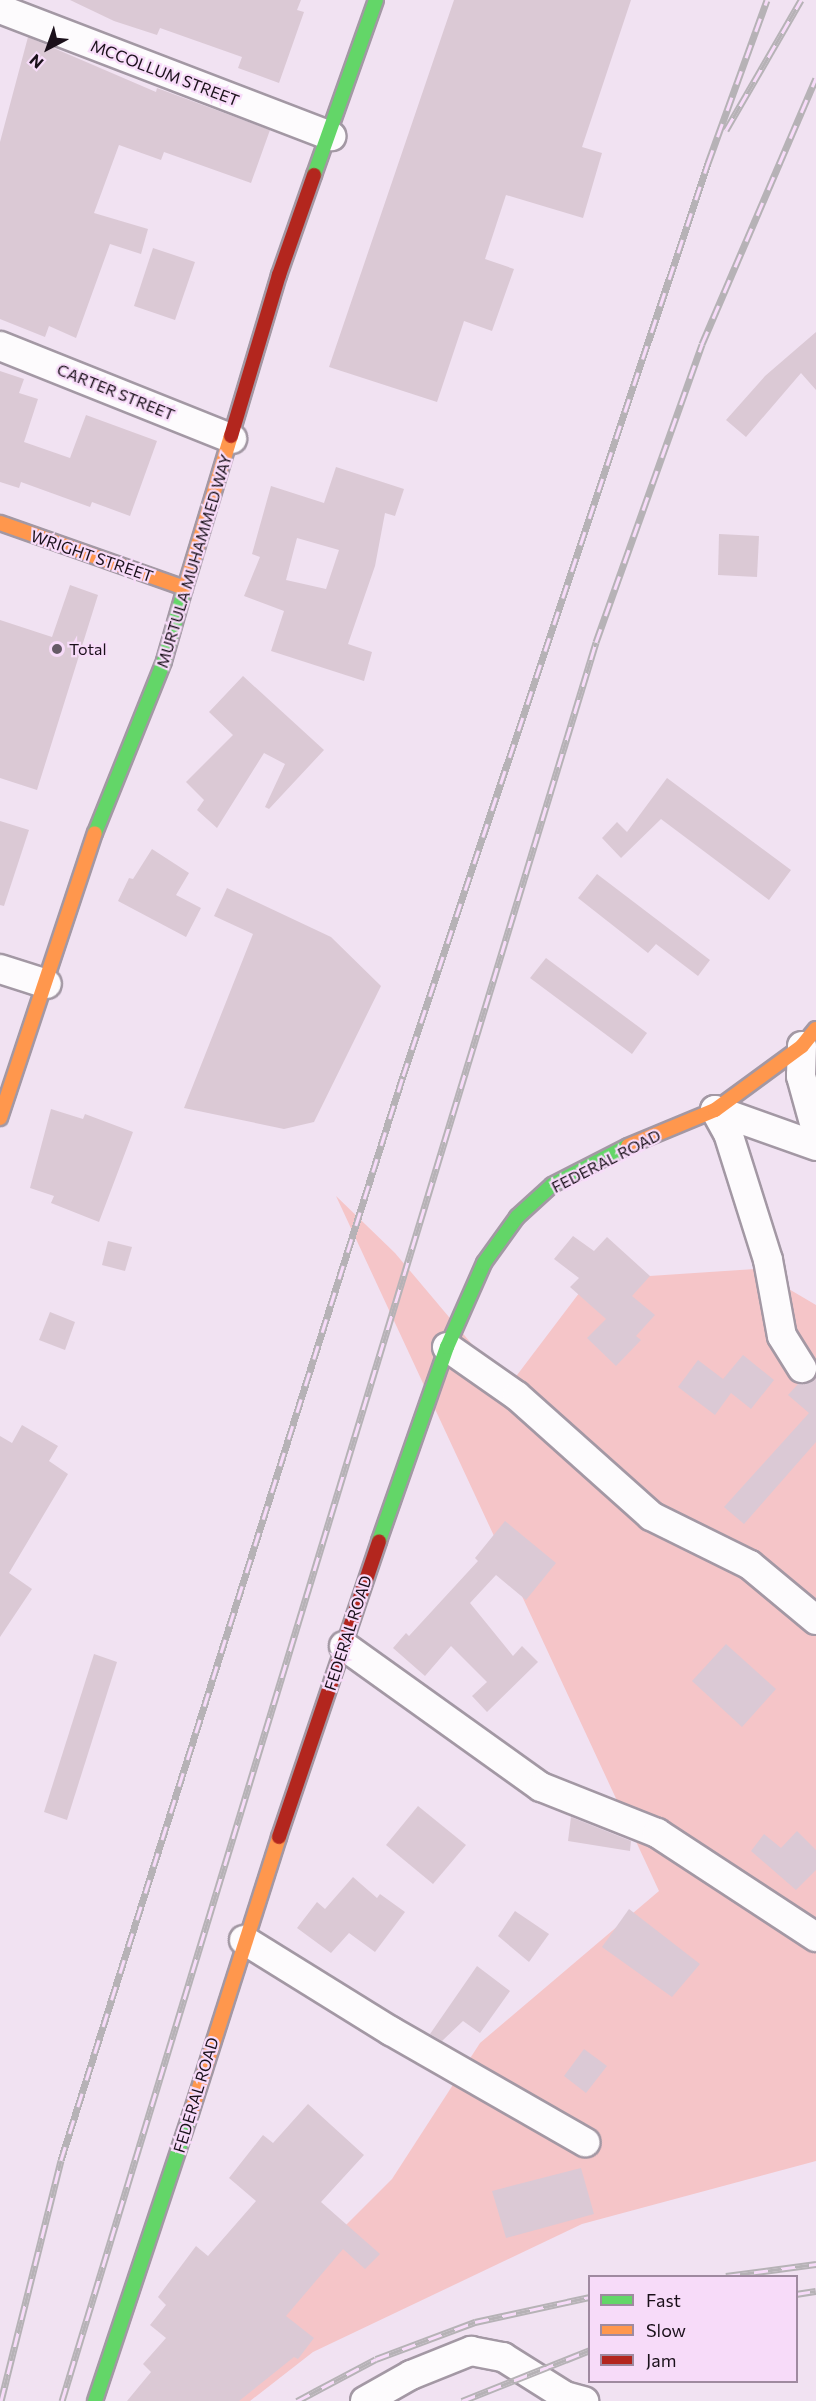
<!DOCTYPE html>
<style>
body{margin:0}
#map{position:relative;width:816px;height:2401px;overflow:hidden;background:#f1e2f2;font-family:Commissioner,sans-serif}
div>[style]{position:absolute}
.green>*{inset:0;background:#f5c5c8}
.building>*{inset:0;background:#dbc9d5}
.roads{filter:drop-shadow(2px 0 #a398a4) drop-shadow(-2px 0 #a398a4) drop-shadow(0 2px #a398a4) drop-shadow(0 -2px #a398a4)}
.street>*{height:28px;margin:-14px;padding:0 14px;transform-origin:14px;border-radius:14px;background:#fdfbfd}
.fast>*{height:14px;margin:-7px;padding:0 7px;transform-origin:7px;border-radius:7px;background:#63d668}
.slow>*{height:14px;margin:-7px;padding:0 7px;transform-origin:7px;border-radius:7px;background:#ff974d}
.jam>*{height:14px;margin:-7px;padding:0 7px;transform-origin:7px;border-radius:7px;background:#b3261e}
.rail>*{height:7px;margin-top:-3.5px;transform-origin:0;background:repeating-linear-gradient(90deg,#f7dbf9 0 14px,#b6b2b6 0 28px);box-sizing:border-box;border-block:2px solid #b6b2b6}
.dots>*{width:16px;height:16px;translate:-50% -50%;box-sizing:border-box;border:3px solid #f7dbf9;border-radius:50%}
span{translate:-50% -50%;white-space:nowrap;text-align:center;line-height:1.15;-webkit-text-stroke:4.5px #f7dbf9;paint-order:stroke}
.street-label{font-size:16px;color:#1a101a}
.poi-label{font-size:16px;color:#1a101a}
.left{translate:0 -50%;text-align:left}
.legend{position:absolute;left:588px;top:2275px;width:210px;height:108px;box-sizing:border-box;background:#f7dbf9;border:2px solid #9f8aa0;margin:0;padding:8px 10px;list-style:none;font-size:18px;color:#1a101a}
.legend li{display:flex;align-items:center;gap:12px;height:30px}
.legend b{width:30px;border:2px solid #9f8aa0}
.north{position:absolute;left:18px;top:18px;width:60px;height:60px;-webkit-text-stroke:4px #f7dbf9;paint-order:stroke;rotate:221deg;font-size:16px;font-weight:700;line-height:24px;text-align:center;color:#1a101a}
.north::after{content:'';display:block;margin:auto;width:21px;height:27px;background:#1a101a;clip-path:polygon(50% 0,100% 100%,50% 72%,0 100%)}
</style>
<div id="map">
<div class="green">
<div style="clip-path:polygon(336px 1196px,395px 1253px,508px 1387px,589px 1280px,755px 1269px,816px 1305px,816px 2161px,582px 2224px,313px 2352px,250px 2401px,128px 2401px,288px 2283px,392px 2179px,480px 2043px,659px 1891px)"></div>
</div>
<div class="building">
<div style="clip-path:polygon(70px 0,301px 0,297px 10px,304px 12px,279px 83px,238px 68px,242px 57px,160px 28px,157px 35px,114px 21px)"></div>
<div style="clip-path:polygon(454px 0,631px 0,582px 147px,602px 153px,583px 218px,506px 195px,485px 259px,514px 269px,492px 331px,464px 321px,437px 402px,329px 367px)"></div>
<div style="clip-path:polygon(28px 37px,156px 92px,157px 88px,270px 130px,251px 183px,164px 152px,161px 160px,119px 145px,94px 213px,148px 229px,141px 254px,110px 244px,76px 338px,49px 326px,45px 337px,0 319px,0 142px)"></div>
<div style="clip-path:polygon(153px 248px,195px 262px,175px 320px,134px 306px)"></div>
<div style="clip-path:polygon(816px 332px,816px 390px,801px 373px,746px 437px,726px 420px,765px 376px)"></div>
<div style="clip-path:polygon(0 371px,24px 379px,19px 393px,38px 399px,24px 442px,70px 458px,86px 415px,157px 441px,130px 516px,92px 502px,90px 507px,21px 482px,19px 488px,0 482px)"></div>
<div style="clip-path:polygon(evenodd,336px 467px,404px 489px,395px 516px,385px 513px,375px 566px,348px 644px,372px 652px,364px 681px,271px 651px,284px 611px,244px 596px,260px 557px,252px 554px,271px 486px,324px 503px,336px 467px,297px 538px,339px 550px,326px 589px,286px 580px,297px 538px)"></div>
<div style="clip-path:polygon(719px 534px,759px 536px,757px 577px,718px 575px)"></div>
<div style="clip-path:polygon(70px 585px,98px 595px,37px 790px,0 778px,0 620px,52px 637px)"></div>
<div style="clip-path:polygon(243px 676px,324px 750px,269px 809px,265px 807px,285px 764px,264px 753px,217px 828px,197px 810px,204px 800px,186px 782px,233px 735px,209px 712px)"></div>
<div style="clip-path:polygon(667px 778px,791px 870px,769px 900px,661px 819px,621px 858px,602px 838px,617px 822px,627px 832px)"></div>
<div style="clip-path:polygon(0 821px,29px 830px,4px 906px,0 905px)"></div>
<div style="clip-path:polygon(152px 849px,189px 873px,176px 895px,201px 908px,186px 937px,118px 901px,129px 878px,133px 879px)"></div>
<div style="clip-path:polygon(597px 874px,710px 960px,698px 976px,656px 944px,648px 953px,578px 898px)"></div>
<div style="clip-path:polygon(227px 888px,331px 937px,381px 986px,314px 1122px,284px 1129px,184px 1108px,253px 934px,214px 916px)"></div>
<div style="clip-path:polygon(546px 958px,647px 1033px,632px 1054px,530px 978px)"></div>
<div style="clip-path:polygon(51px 1109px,83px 1119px,85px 1114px,133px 1132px,99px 1222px,51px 1203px,54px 1196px,30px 1188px)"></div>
<div style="clip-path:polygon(573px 1236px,594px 1251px,607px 1237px,650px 1276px,632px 1296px,655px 1315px,636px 1336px,641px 1340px,616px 1366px,587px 1338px,606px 1319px,570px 1287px,579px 1278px,554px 1259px)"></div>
<div style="clip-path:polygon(108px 1241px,132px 1247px,125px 1271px,102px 1265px)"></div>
<div style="clip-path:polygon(50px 1312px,75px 1322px,65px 1350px,39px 1340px)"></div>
<div style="clip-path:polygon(743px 1355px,774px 1380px,751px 1409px,731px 1393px,715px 1415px,678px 1387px,698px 1360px,723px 1379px)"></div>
<div style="clip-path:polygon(816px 1376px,816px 1442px,744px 1524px,724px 1507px,809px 1413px,788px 1395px,798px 1384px,810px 1382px)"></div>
<div style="clip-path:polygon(22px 1425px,58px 1446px,49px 1461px,68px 1474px,9px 1573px,32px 1589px,0 1637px,0 1436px,12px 1443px)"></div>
<div style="clip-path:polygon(505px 1521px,556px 1563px,526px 1600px,496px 1575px,470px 1603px,513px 1656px,522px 1646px,538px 1662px,487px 1712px,472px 1696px,487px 1682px,451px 1646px,425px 1676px,393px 1648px,406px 1633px,409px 1636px,478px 1561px,475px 1558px)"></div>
<div style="clip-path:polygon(726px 1644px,776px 1689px,742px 1727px,692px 1681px)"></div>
<div style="clip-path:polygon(94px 1654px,117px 1662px,67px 1820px,44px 1812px)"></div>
<div style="clip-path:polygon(418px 1806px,466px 1845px,433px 1884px,386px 1845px)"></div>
<div style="clip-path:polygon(571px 1817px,631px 1841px,630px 1851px,568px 1841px)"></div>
<div style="clip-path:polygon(797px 1831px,816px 1850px,816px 1870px,796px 1890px,751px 1851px,764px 1834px,781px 1848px)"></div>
<div style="clip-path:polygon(353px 1877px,377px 1898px,380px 1894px,405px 1912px,375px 1952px,349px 1933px,331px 1953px,297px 1928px,317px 1902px,325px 1909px)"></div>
<div style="clip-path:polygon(629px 1909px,700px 1964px,672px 1997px,602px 1947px)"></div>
<div style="clip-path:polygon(515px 1911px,549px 1934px,529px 1962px,498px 1936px)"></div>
<div style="clip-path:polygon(477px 1966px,510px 1991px,480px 2033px,463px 2021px,442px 2041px,430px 2034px)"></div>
<div style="clip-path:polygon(584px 2049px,607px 2066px,586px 2093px,564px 2076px)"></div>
<div style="clip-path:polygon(308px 2104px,364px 2155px,321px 2202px,380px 2254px,365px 2269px,343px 2249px,286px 2316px,314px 2338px,298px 2359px,294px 2357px,239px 2401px,127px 2401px,151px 2372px,143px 2364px,166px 2338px,150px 2325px,166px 2305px,158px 2297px,196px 2246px,208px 2256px,256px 2201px,229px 2178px,263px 2135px,273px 2143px)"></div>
<div style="clip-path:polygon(581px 2168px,594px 2214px,506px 2238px,492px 2191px)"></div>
</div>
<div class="roads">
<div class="street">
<div style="left:0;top:9px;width:355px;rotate:21deg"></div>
<div style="left:0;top:346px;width:250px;rotate:21.8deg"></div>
<div style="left:0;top:969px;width:49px;rotate:17.7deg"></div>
<div style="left:802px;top:1046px;width:30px;rotate:92deg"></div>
<div style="left:801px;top:1076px;width:56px;rotate:74.5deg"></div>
<div style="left:715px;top:1110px;width:26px;rotate:61deg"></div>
<div style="left:728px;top:1133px;width:133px;rotate:72.5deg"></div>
<div style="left:768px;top:1260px;width:77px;rotate:79.6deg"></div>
<div style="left:782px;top:1336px;width:38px;rotate:58deg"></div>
<div style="left:715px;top:1110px;width:107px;rotate:19.6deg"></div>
<div style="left:447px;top:1347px;width:85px;rotate:35deg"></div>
<div style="left:517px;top:1396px;width:180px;rotate:41.8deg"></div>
<div style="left:651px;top:1516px;width:110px;rotate:26.3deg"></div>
<div style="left:750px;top:1565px;width:86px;rotate:39.8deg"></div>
<div style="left:344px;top:1646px;width:242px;rotate:35.6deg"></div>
<div style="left:541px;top:1787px;width:125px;rotate:21.6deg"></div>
<div style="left:657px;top:1833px;width:190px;rotate:33.2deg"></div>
<div style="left:244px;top:1940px;width:173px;rotate:31.8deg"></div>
<div style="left:391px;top:2031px;width:224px;rotate:29.8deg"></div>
<div style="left:365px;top:2401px;width:53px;rotate:-29.5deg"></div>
<div style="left:411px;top:2375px;width:65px;rotate:-21.8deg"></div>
<div style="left:471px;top:2351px;width:33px;rotate:11deg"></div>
<div style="left:503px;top:2357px;width:73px;rotate:32.2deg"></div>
<div style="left:565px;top:2396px;width:20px;rotate:15deg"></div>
</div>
<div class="fast">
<div style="left:314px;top:175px;width:186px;rotate:-70.5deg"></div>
<div style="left:95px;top:833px;width:185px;rotate:-68.1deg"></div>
<div style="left:164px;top:661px;width:76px;rotate:-74deg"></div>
<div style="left:379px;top:1541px;width:206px;rotate:-70.7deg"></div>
<div style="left:447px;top:1347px;width:92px;rotate:-66.2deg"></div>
<div style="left:484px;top:1263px;width:57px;rotate:-54.3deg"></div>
<div style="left:517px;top:1217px;width:47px;rotate:-42.4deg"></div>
<div style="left:552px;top:1185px;width:85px;rotate:-27.2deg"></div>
<div style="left:95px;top:2401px;width:304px;rotate:-71.6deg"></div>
</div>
<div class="slow">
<div style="left:0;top:523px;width:196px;rotate:19.4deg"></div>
<div style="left:185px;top:588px;width:159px;rotate:-73.2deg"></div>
<div style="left:0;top:1118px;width:300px;rotate:-71.6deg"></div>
<div style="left:628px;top:1146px;width:94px;rotate:-22.5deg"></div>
<div style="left:715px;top:1110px;width:108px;rotate:-36.3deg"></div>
<div style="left:802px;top:1046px;width:22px;rotate:-51deg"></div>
<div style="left:191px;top:2113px;width:290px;rotate:-72.3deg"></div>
</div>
<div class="jam">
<div style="left:231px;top:436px;width:168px;rotate:-73.4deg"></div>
<div style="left:279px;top:275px;width:106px;rotate:-70.7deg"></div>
<div style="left:279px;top:1837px;width:312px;rotate:-71.3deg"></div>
</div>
</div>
<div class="rail">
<div style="left:726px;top:130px;width:150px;rotate:-60deg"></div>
<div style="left:726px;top:2276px;width:91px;rotate:-7.6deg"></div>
<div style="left:796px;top:2294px;width:20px;rotate:-9deg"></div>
<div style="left:1px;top:2401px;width:248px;rotate:-76deg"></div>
<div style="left:61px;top:2160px;width:1137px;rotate:-72.49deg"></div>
<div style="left:403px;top:1076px;width:963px;rotate:-71.53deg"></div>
<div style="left:708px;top:163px;width:173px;rotate:-70.1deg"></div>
<div style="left:62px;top:2401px;width:1838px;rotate:-73.11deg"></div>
<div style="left:596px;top:642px;width:316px;rotate:-70.4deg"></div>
<div style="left:702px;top:344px;width:289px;rotate:-66.8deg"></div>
<div style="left:297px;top:2401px;width:89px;rotate:-28deg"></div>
<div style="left:376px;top:2359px;width:106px;rotate:-20.5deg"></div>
<div style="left:475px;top:2322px;width:118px;rotate:-12.3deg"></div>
<div style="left:462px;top:2401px;width:138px;rotate:-21.7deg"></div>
</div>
<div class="dots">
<div style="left:57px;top:649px;background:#655a66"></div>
</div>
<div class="street-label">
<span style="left:165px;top:73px;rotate:21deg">MCCOLLUM STREET</span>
<span style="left:116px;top:392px;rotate:22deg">CARTER STREET</span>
<span style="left:92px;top:556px;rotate:19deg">WRIGHT STREET</span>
<span style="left:194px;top:561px;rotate:-73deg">MURTULA MUHAMMED WAY</span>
<span style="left:606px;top:1161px;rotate:-27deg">FEDERAL ROAD</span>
<span style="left:348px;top:1633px;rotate:-72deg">FEDERAL ROAD</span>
<span style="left:196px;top:2095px;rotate:-73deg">FEDERAL ROAD</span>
</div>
<div class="poi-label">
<span class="left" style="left:69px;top:649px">Total</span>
</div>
<ul class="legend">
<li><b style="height:8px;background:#63d668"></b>Fast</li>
<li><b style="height:8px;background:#ff974d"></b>Slow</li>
<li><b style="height:8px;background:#b3261e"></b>Jam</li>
</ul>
<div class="north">N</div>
</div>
